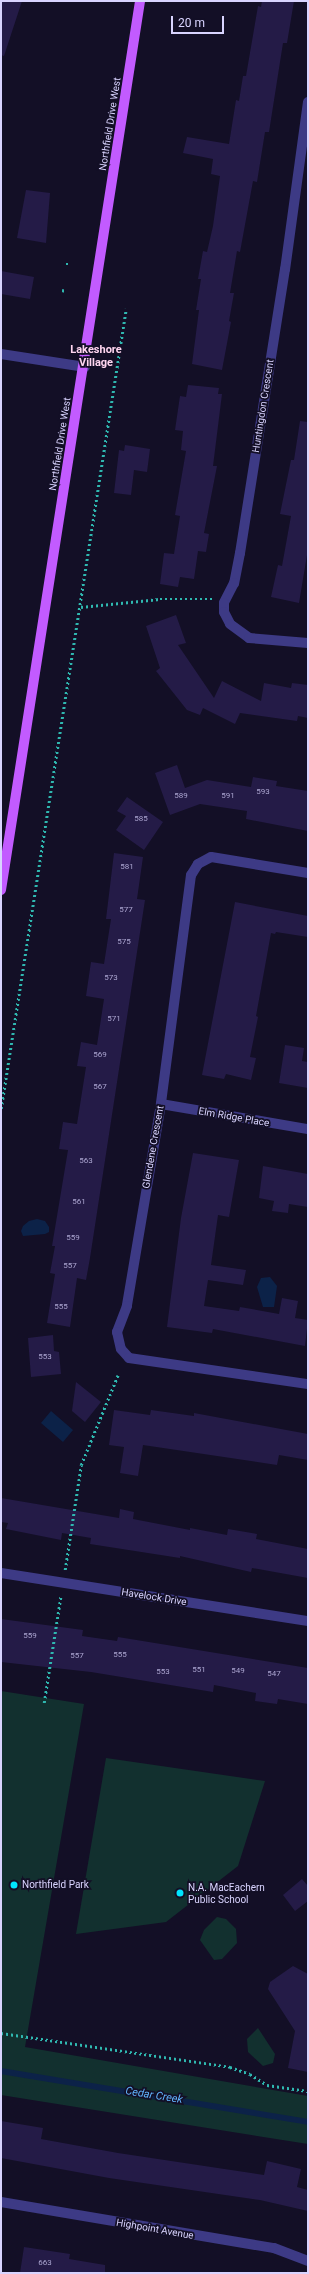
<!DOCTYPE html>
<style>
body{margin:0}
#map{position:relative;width:309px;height:2274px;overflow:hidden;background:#130f26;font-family:Roboto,sans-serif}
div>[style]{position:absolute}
.green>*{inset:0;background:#12302f}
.water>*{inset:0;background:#0c2248}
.stream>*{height:5.5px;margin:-2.75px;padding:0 2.75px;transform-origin:2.75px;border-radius:2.75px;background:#0c2248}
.building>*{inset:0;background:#241b47}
.path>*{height:2.5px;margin-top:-1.25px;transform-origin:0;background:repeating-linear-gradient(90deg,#2fb8b0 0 2px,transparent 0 5px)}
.minor>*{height:10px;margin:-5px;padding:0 5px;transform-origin:5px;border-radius:5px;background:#3d3a85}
.major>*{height:10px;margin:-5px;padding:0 5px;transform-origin:5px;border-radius:5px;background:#c25bff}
.dots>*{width:11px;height:11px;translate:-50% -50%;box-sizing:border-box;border:2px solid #130f26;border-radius:50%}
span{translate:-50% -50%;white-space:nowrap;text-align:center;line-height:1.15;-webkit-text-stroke:3.5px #130f26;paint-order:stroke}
.number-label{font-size:8px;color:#aca6d1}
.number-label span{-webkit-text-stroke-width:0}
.street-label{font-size:10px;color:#d9d4ff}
.poi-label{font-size:10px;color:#d9d4ff}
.left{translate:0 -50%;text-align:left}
.neighbourhood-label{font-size:11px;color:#ffd6f0;font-weight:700}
.water-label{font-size:11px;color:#62b6ff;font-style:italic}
.frame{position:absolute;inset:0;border:2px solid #d9d4ff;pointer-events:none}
.scale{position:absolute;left:171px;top:16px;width:53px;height:18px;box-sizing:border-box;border:2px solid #d9d4ff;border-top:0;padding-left:5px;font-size:12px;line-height:14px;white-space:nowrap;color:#d9d4ff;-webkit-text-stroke:3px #130f26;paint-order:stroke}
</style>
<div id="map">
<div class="green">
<div style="clip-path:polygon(1px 1691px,84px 1704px,25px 2047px,308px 2096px,308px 2144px,1px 2095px)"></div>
<div style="clip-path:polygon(106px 1758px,265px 1781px,238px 1866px,166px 1922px,76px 1934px)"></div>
<div style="clip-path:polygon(217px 1917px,226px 1919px,236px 1929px,237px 1943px,222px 1959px,214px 1960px,200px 1940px,204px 1930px)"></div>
<div style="clip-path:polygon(258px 2028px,275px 2054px,273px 2063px,263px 2066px,248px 2052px,247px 2039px)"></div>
</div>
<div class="water">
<div style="clip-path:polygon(37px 1219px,45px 1221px,49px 1227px,49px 1232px,45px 1234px,23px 1236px,21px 1231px,23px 1226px,29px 1221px)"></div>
<div style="clip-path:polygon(270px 1277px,277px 1286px,274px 1307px,263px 1307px,257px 1287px,261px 1278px)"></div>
<div style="clip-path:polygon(51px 1411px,73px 1430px,63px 1442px,41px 1423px)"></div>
</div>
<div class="stream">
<div style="left:1px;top:2071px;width:311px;rotate:9.4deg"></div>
</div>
<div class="building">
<div style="clip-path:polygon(1px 1px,22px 1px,4px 56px,1px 55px)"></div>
<div style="clip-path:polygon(262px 1px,294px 1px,287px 43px,283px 43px,269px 132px,265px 132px,257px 182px,253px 181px,240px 252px,237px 251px,230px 293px,234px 293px,229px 321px,231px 322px,222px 370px,192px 364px,199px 310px,196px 310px,201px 279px,198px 279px,203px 251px,207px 252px,213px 226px,220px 176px,211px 174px,213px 159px,183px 153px,187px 137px,229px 144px,236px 100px,239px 101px,243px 76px,246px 76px,258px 6px,261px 7px)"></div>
<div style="clip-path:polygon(26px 190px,50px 193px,46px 243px,17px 238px)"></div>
<div style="clip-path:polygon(1px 271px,34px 277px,30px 299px,1px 294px)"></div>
<div style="clip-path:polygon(188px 385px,219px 388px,218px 394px,222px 394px,213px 466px,217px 466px,204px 533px,209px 534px,206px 552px,198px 551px,194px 579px,180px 577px,178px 587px,160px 584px,164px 553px,174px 554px,180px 516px,175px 515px,186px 451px,181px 450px,183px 431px,175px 430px,180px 396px,186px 397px)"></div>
<div style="clip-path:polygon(300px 421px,308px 422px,308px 549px,299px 603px,271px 597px,278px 565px,282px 566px,291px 516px,280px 514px,291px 460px,294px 460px)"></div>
<div style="clip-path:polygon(125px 445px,150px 449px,147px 472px,134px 470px,131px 495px,114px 493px,119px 450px,124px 451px)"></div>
<div style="clip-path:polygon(176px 615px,186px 643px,178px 645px,214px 698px,222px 681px,261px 701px,264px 683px,291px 688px,292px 683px,308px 685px,308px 718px,298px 716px,297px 721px,240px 713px,235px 724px,203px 708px,200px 715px,187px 710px,156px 671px,160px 668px,146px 626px)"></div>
<div style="clip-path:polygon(177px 765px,185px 788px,207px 780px,251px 787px,253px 777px,277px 781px,276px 786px,308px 791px,308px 831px,246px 819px,247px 811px,200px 804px,170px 815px,155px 773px)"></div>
<div style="clip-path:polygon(127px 797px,163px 822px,144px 850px,116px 830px,126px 816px,117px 811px)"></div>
<div style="clip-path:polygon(114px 853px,143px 857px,137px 899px,145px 900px,90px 1258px,86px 1280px,77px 1278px,70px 1327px,47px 1323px,55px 1274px,50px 1273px,55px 1246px,52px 1246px,68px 1150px,59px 1149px,63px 1122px,77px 1124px,86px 1067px,77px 1066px,81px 1042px,97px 1045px,104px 999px,86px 996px,91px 962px,104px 964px,111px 919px,106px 919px)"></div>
<div style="clip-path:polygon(235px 902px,308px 916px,308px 937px,276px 932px,275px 934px,271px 933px,256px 1016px,258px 1017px,250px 1057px,256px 1058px,251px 1080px,226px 1074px,224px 1079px,202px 1075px)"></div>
<div style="clip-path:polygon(285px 1045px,304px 1048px,302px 1061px,308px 1062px,308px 1088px,279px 1083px)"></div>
<div style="clip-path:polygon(193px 1153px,239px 1160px,229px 1217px,218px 1215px,211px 1265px,246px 1270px,243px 1285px,208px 1280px,204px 1306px,239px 1311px,240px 1307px,279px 1314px,282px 1298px,298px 1301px,295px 1318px,308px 1320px,305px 1346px,213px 1329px,212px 1333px,167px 1327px,181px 1218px)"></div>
<div style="clip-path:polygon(263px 1166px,308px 1174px,308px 1207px,289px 1204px,288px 1213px,272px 1211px,274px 1201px,259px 1198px)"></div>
<div style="clip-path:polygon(53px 1335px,54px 1351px,59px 1352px,61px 1374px,31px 1377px,28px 1338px)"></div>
<div style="clip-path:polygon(76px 1382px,101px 1402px,85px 1422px,72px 1411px)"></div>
<div style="clip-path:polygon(114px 1410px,150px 1415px,151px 1410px,194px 1416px,194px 1413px,308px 1434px,308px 1460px,279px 1455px,277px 1465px,143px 1445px,138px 1476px,120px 1473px,124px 1447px,109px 1445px)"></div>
<div style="clip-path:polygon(1px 1498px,119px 1518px,120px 1509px,134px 1512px,133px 1519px,190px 1530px,190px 1528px,227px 1535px,228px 1529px,257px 1534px,256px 1539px,308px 1549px,308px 1578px,252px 1568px,251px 1572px,180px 1556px,180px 1558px,90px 1544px,91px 1538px,62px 1533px,61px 1540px,6px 1529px,8px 1523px,1px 1522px)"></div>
<div style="clip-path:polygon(1px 1619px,83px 1630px,82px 1636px,117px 1641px,118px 1637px,308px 1668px,308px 1704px,278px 1699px,277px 1704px,255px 1701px,256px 1693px,214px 1685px,213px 1692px,91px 1672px,1px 1662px)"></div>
<div style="clip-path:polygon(302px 1879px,308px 1886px,308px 1901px,295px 1911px,283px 1895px)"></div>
<div style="clip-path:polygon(293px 1966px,308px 1974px,308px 2072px,288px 2068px,295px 2031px,268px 1989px,270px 1982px)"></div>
<div style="clip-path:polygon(1px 2121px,43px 2128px,41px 2139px,118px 2153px,264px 2175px,267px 2161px,301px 2169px,297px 2187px,308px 2190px,308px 2211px,260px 2200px,109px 2178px,1px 2158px)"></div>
<div style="clip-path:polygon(24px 2247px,70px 2254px,69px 2259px,105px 2265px,105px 2273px,20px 2273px)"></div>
</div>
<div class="path">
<div style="left:66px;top:264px;width:4px"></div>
<div style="left:62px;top:290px;width:4px;rotate:14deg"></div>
<div style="left:81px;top:607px;width:79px;rotate:-5.8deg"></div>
<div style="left:160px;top:599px;width:52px"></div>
<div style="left:1px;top:1109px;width:810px;rotate:-81.12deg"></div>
<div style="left:65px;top:1570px;width:106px;rotate:-81.3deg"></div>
<div style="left:81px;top:1465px;width:97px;rotate:-67.7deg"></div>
<div style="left:44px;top:1703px;width:109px;rotate:-81.1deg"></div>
<div style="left:1px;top:2033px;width:232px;rotate:8.4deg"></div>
<div style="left:230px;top:2067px;width:21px;rotate:19deg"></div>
<div style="left:250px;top:2074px;width:20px;rotate:33deg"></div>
<div style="left:267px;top:2085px;width:41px;rotate:8.3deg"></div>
</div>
<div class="minor">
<div style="left:308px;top:102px;width:169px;rotate:97.8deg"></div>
<div style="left:285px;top:269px;width:288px;rotate:99deg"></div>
<div style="left:240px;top:553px;width:31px;rotate:101deg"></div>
<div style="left:234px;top:583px;width:22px;rotate:117deg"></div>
<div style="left:224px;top:603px;width:9px;rotate:90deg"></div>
<div style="left:224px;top:612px;width:13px;rotate:63deg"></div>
<div style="left:230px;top:624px;width:24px;rotate:36deg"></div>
<div style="left:249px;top:638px;width:59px;rotate:4.8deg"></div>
<div style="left:1px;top:354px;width:85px;rotate:8.8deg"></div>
<div style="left:308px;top:873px;width:98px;rotate:-170.6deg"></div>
<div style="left:211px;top:857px;width:15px;rotate:152deg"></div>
<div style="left:198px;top:864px;width:13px;rotate:122deg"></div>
<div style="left:191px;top:875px;width:231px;rotate:97.5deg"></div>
<div style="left:161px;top:1104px;width:205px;rotate:99.6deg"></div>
<div style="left:127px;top:1306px;width:28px;rotate:111deg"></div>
<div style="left:117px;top:1332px;width:17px;rotate:77deg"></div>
<div style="left:121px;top:1349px;width:12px;rotate:48deg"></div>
<div style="left:129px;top:1358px;width:181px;rotate:8.3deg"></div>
<div style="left:161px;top:1104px;width:149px;rotate:9.7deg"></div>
<div style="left:1px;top:1573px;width:311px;rotate:8.9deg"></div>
<div style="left:1px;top:2202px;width:277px;rotate:9.6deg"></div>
<div style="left:274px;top:2248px;width:36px;rotate:21deg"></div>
</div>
<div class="major">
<div style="left:1px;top:890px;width:900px;rotate:-81.11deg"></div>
</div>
<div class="dots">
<div style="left:14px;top:1885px;background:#00e5ff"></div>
<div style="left:180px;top:1893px;background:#00e5ff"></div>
</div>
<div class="number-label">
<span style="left:263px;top:792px">593</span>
<span style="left:181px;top:796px">589</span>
<span style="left:228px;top:796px">591</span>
<span style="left:141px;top:819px">585</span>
<span style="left:127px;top:867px">581</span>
<span style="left:126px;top:910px">577</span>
<span style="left:124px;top:942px">575</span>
<span style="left:111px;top:978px">573</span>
<span style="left:114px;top:1019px">571</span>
<span style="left:100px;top:1055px">569</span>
<span style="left:100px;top:1087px">567</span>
<span style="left:86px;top:1161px">563</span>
<span style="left:79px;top:1202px">561</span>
<span style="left:73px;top:1238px">559</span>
<span style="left:70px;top:1266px">557</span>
<span style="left:61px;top:1307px">555</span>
<span style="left:45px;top:1357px">553</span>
<span style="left:30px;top:1636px">559</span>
<span style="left:120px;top:1655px">555</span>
<span style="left:77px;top:1656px">557</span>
<span style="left:199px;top:1670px">551</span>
<span style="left:238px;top:1671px">549</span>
<span style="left:163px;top:1672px">553</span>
<span style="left:274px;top:1674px">547</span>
<span style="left:45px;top:2263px">663</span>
</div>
<div class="street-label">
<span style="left:110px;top:124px;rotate:-81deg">Northfield Drive West</span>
<span style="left:263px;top:406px;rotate:-81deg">Huntingdon Crescent</span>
<span style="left:60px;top:444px;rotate:-81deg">Northfield Drive West</span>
<span style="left:234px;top:1117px;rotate:10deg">Elm Ridge Place</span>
<span style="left:153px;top:1147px;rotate:-80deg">Glendene Crescent</span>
<span style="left:154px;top:1597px;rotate:9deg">Havelock Drive</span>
<span style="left:155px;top:2229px;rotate:10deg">Highpoint Avenue</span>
</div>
<div class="poi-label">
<span class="left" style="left:22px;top:1885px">Northfield Park</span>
<span class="left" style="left:188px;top:1893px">N.A. MacEachern<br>Public School</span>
</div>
<div class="neighbourhood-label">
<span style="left:96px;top:357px">Lakeshore<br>Village</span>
</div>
<div class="water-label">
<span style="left:154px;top:2096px;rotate:9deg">Cedar Creek</span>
</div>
<div class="frame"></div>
<div class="scale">20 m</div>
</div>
